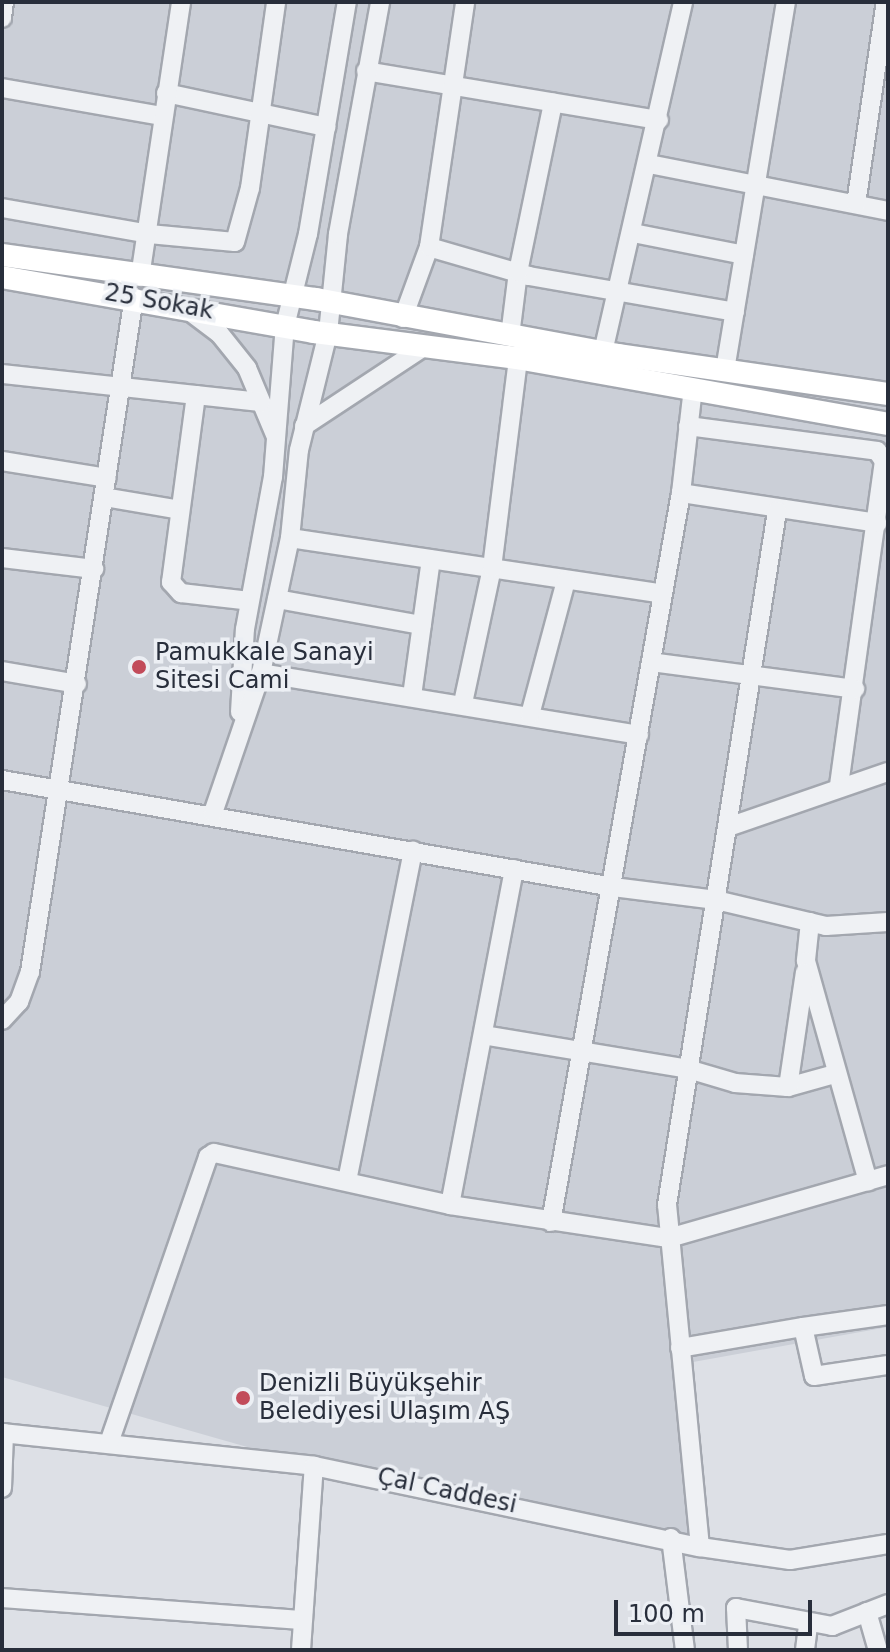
<!DOCTYPE html>
<meta charset="utf-8">
<style>
body{margin:0}
#map{position:relative;width:890px;height:1652px;overflow:hidden;background:#dde0e6;font-family:"DejaVu Sans",sans-serif}
div>[style]{position:absolute}
.built>*{inset:0;background:#cbcfd7}
.roads{filter:drop-shadow(2px 0 #a3a7af) drop-shadow(-2px 0 #a3a7af) drop-shadow(0 2px #a3a7af) drop-shadow(0 -2px #a3a7af)}
.minor>*{height:18px;margin:-9px;padding:0 9px;transform-origin:9px;border-radius:9px;background:#eff1f4}
.major>*{height:22px;margin:-11px;padding:0 11px;transform-origin:11px;border-radius:11px;background:#fff}
.dots>*{width:22px;height:22px;translate:-50% -50%;box-sizing:border-box;border:4px solid #eceff4;border-radius:50%}
span{translate:-50% -50%;white-space:nowrap;text-align:center;line-height:1.15;-webkit-text-stroke:7px #eceff4;paint-order:stroke}
.street-label{font-size:24px;color:#282e3b}
.poi-label{font-size:24px;color:#282e3b}
.left{translate:0 -50%;text-align:left}
.frame{position:absolute;inset:0;border:4px solid #282e3b;pointer-events:none}
.scale{position:absolute;left:614px;top:1600px;width:198px;height:36px;box-sizing:border-box;border:4px solid #282e3b;border-top:0;padding-left:10px;font-size:24px;line-height:28px;white-space:nowrap;color:#282e3b;-webkit-text-stroke:6px #eceff4;paint-order:stroke}
</style>
<div id="map">
<div class="built">
<div style="clip-path:polygon(2px 2px,888px 2px,888px 1327px,682px 1364px,700px 1547px,314px 1466px,2px 1377px)"></div>
</div>
<div class="roads">
<div class="minor">
<div style="left:2px;top:18px;width:16px;rotate:-83deg"></div>
<div style="left:366px;top:71px;width:297px;rotate:9.5deg"></div>
<div style="left:2px;top:88px;width:163px;rotate:9.9deg"></div>
<div style="left:166px;top:93px;width:164px;rotate:12deg"></div>
<div style="left:649px;top:164px;width:244px;rotate:11.1deg"></div>
<div style="left:856px;top:204px;width:204px;rotate:-81.6deg"></div>
<div style="left:2px;top:208px;width:149px;rotate:10deg"></div>
<div style="left:149px;top:234px;width:86px;rotate:5.3deg"></div>
<div style="left:235px;top:242px;width:56px;rotate:-74.5deg"></div>
<div style="left:250px;top:188px;width:188px;rotate:-82deg"></div>
<div style="left:633px;top:233px;width:113px;rotate:11.2deg"></div>
<div style="left:429px;top:247px;width:104px;rotate:16.2deg"></div>
<div style="left:529px;top:276px;width:209px;rotate:9.9deg"></div>
<div style="left:140px;top:277px;width:278px;rotate:-81.5deg"></div>
<div style="left:188px;top:310px;width:39px;rotate:37deg"></div>
<div style="left:219px;top:333px;width:45px;rotate:51.3deg"></div>
<div style="left:247px;top:368px;width:75px;rotate:67.2deg"></div>
<div style="left:403px;top:318px;width:76px;rotate:-69.9deg"></div>
<div style="left:429px;top:247px;width:248px;rotate:-81.6deg"></div>
<div style="left:510px;top:336px;width:64px;rotate:-82.9deg"></div>
<div style="left:518px;top:272px;width:173px;rotate:-78.3deg"></div>
<div style="left:603px;top:352px;width:359px;rotate:-77.1deg"></div>
<div style="left:725px;top:370px;width:373px;rotate:-80.6deg"></div>
<div style="left:2px;top:374px;width:260px;rotate:6.2deg"></div>
<div style="left:196px;top:395px;width:189px;rotate:97.6deg"></div>
<div style="left:171px;top:582px;width:15px;rotate:48deg"></div>
<div style="left:181px;top:593px;width:69px;rotate:6.6deg"></div>
<div style="left:304px;top:426px;width:147px;rotate:-33.4deg"></div>
<div style="left:688px;top:426px;width:191px;rotate:7.5deg"></div>
<div style="left:877px;top:451px;width:12px;rotate:55deg"></div>
<div style="left:884px;top:461px;width:326px;rotate:97.9deg"></div>
<div style="left:2px;top:461px;width:106px;rotate:9.2deg"></div>
<div style="left:681px;top:493px;width:199px;rotate:8.7deg"></div>
<div style="left:104px;top:497px;width:77px;rotate:9.7deg"></div>
<div style="left:290px;top:538px;width:377px;rotate:8.5deg"></div>
<div style="left:2px;top:558px;width:93px;rotate:6.8deg"></div>
<div style="left:277px;top:599px;width:147px;rotate:10.2deg"></div>
<div style="left:651px;top:662px;width:206px;rotate:7.5deg"></div>
<div style="left:2px;top:671px;width:76px;rotate:9.8deg"></div>
<div style="left:261px;top:673px;width:383px;rotate:9.3deg"></div>
<div style="left:412px;top:696px;width:138px;rotate:-82.1deg"></div>
<div style="left:463px;top:703px;width:138px;rotate:-77.9deg"></div>
<div style="left:492px;top:568px;width:212px;rotate:-82.9deg"></div>
<div style="left:240px;top:712px;width:83px;rotate:-86.6deg"></div>
<div style="left:245px;top:629px;width:155px;rotate:-79.6deg"></div>
<div style="left:273px;top:477px;width:151px;rotate:-85.5deg"></div>
<div style="left:285px;top:326px;width:95px;rotate:-76deg"></div>
<div style="left:308px;top:234px;width:235px;rotate:-80.5deg"></div>
<div style="left:530px;top:715px;width:139px;rotate:-75deg"></div>
<div style="left:2px;top:780px;width:620px;rotate:9.93deg"></div>
<div style="left:613px;top:887px;width:104px;rotate:7.2deg"></div>
<div style="left:716px;top:900px;width:113px;rotate:13.3deg"></div>
<div style="left:826px;top:926px;width:62px;rotate:-3.7deg"></div>
<div style="left:213px;top:813px;width:148px;rotate:-71.1deg"></div>
<div style="left:261px;top:673px;width:138px;rotate:-77.9deg"></div>
<div style="left:290px;top:538px;width:88px;rotate:-84.2deg"></div>
<div style="left:299px;top:450px;width:121px;rotate:-76.1deg"></div>
<div style="left:328px;top:333px;width:100px;rotate:-84.2deg"></div>
<div style="left:338px;top:234px;width:236px;rotate:-79.7deg"></div>
<div style="left:728px;top:827px;width:169px;rotate:-19deg"></div>
<div style="left:810px;top:922px;width:39px;rotate:96deg"></div>
<div style="left:806px;top:961px;width:229px;rotate:74.3deg"></div>
<div style="left:2px;top:1020px;width:25px;rotate:-47deg"></div>
<div style="left:19px;top:1002px;width:32px;rotate:-70deg"></div>
<div style="left:30px;top:972px;width:683px;rotate:-81.24deg"></div>
<div style="left:483px;top:1035px;width:208px;rotate:9.4deg"></div>
<div style="left:688px;top:1069px;width:49px;rotate:16.6deg"></div>
<div style="left:735px;top:1083px;width:53px;rotate:4.3deg"></div>
<div style="left:788px;top:1087px;width:49px;rotate:-15.5deg"></div>
<div style="left:788px;top:1087px;width:116px;rotate:-81.6deg"></div>
<div style="left:347px;top:1181px;width:337px;rotate:-78.7deg"></div>
<div style="left:450px;top:1205px;width:342px;rotate:-79.2deg"></div>
<div style="left:551px;top:1222px;width:741px;rotate:-79.89deg"></div>
<div style="left:681px;top:493px;width:106px;rotate:-83.5deg"></div>
<div style="left:803px;top:1327px;width:86px;rotate:-8deg"></div>
<div style="left:680px;top:1348px;width:125px;rotate:-9.7deg"></div>
<div style="left:803px;top:1327px;width:50px;rotate:77.3deg"></div>
<div style="left:814px;top:1376px;width:75px;rotate:-8.5deg"></div>
<div style="left:2px;top:1433px;width:314px;rotate:6deg"></div>
<div style="left:314px;top:1466px;width:394px;rotate:11.9deg"></div>
<div style="left:700px;top:1547px;width:91px;rotate:8.2deg"></div>
<div style="left:790px;top:1560px;width:99px;rotate:-9.3deg"></div>
<div style="left:109px;top:1443px;width:303px;rotate:-70.9deg"></div>
<div style="left:208px;top:1157px;width:7px;rotate:-34deg"></div>
<div style="left:214px;top:1153px;width:242px;rotate:12.4deg"></div>
<div style="left:450px;top:1205px;width:221px;rotate:8.6deg"></div>
<div style="left:669px;top:1238px;width:228px;rotate:-16deg"></div>
<div style="left:2px;top:1488px;width:55px;rotate:-87.9deg"></div>
<div style="left:671px;top:1538px;width:113px;rotate:82.9deg"></div>
<div style="left:700px;top:1547px;width:344px;rotate:-95.5deg"></div>
<div style="left:667px;top:1205px;width:703px;rotate:-80.99deg"></div>
<div style="left:2px;top:1598px;width:301px;rotate:4.2deg"></div>
<div style="left:867px;top:1612px;width:40px;rotate:74deg"></div>
<div style="left:301px;top:1650px;width:184px;rotate:-86deg"></div>
<div style="left:738px;top:1650px;width:42px;rotate:-92.7deg"></div>
<div style="left:736px;top:1608px;width:98px;rotate:10.6deg"></div>
<div style="left:832px;top:1626px;width:60px;rotate:-21.4deg"></div>
<div style="left:805px;top:1650px;width:24px;rotate:-83deg"></div>
</div>
<div class="major">
<div style="left:2px;top:255px;width:317px;rotate:8deg"></div>
<div style="left:316px;top:299px;width:307px;rotate:10.5deg"></div>
<div style="left:618px;top:355px;width:273px;rotate:8.2deg"></div>
<div style="left:2px;top:277px;width:317px;rotate:10deg"></div>
<div style="left:314px;top:332px;width:206px;rotate:7.3deg"></div>
<div style="left:518px;top:358px;width:376px;rotate:10.1deg"></div>
</div>
</div>
<div class="dots">
<div style="left:139px;top:667px;background:#c24b5a"></div>
<div style="left:243px;top:1398px;background:#c24b5a"></div>
</div>
<div class="street-label">
<span style="left:159px;top:302px;rotate:10deg">25 Sokak</span>
<span style="left:447px;top:1491px;rotate:12deg">Çal Caddesi</span>
</div>
<div class="poi-label">
<span class="left" style="left:155px;top:667px">Pamukkale Sanayi<br>Sitesi Cami</span>
<span class="left" style="left:259px;top:1398px">Denizli Büyükşehir<br>Belediyesi Ulaşım AŞ</span>
</div>
<div class="frame"></div>
<div class="scale">100 m</div>
</div>
